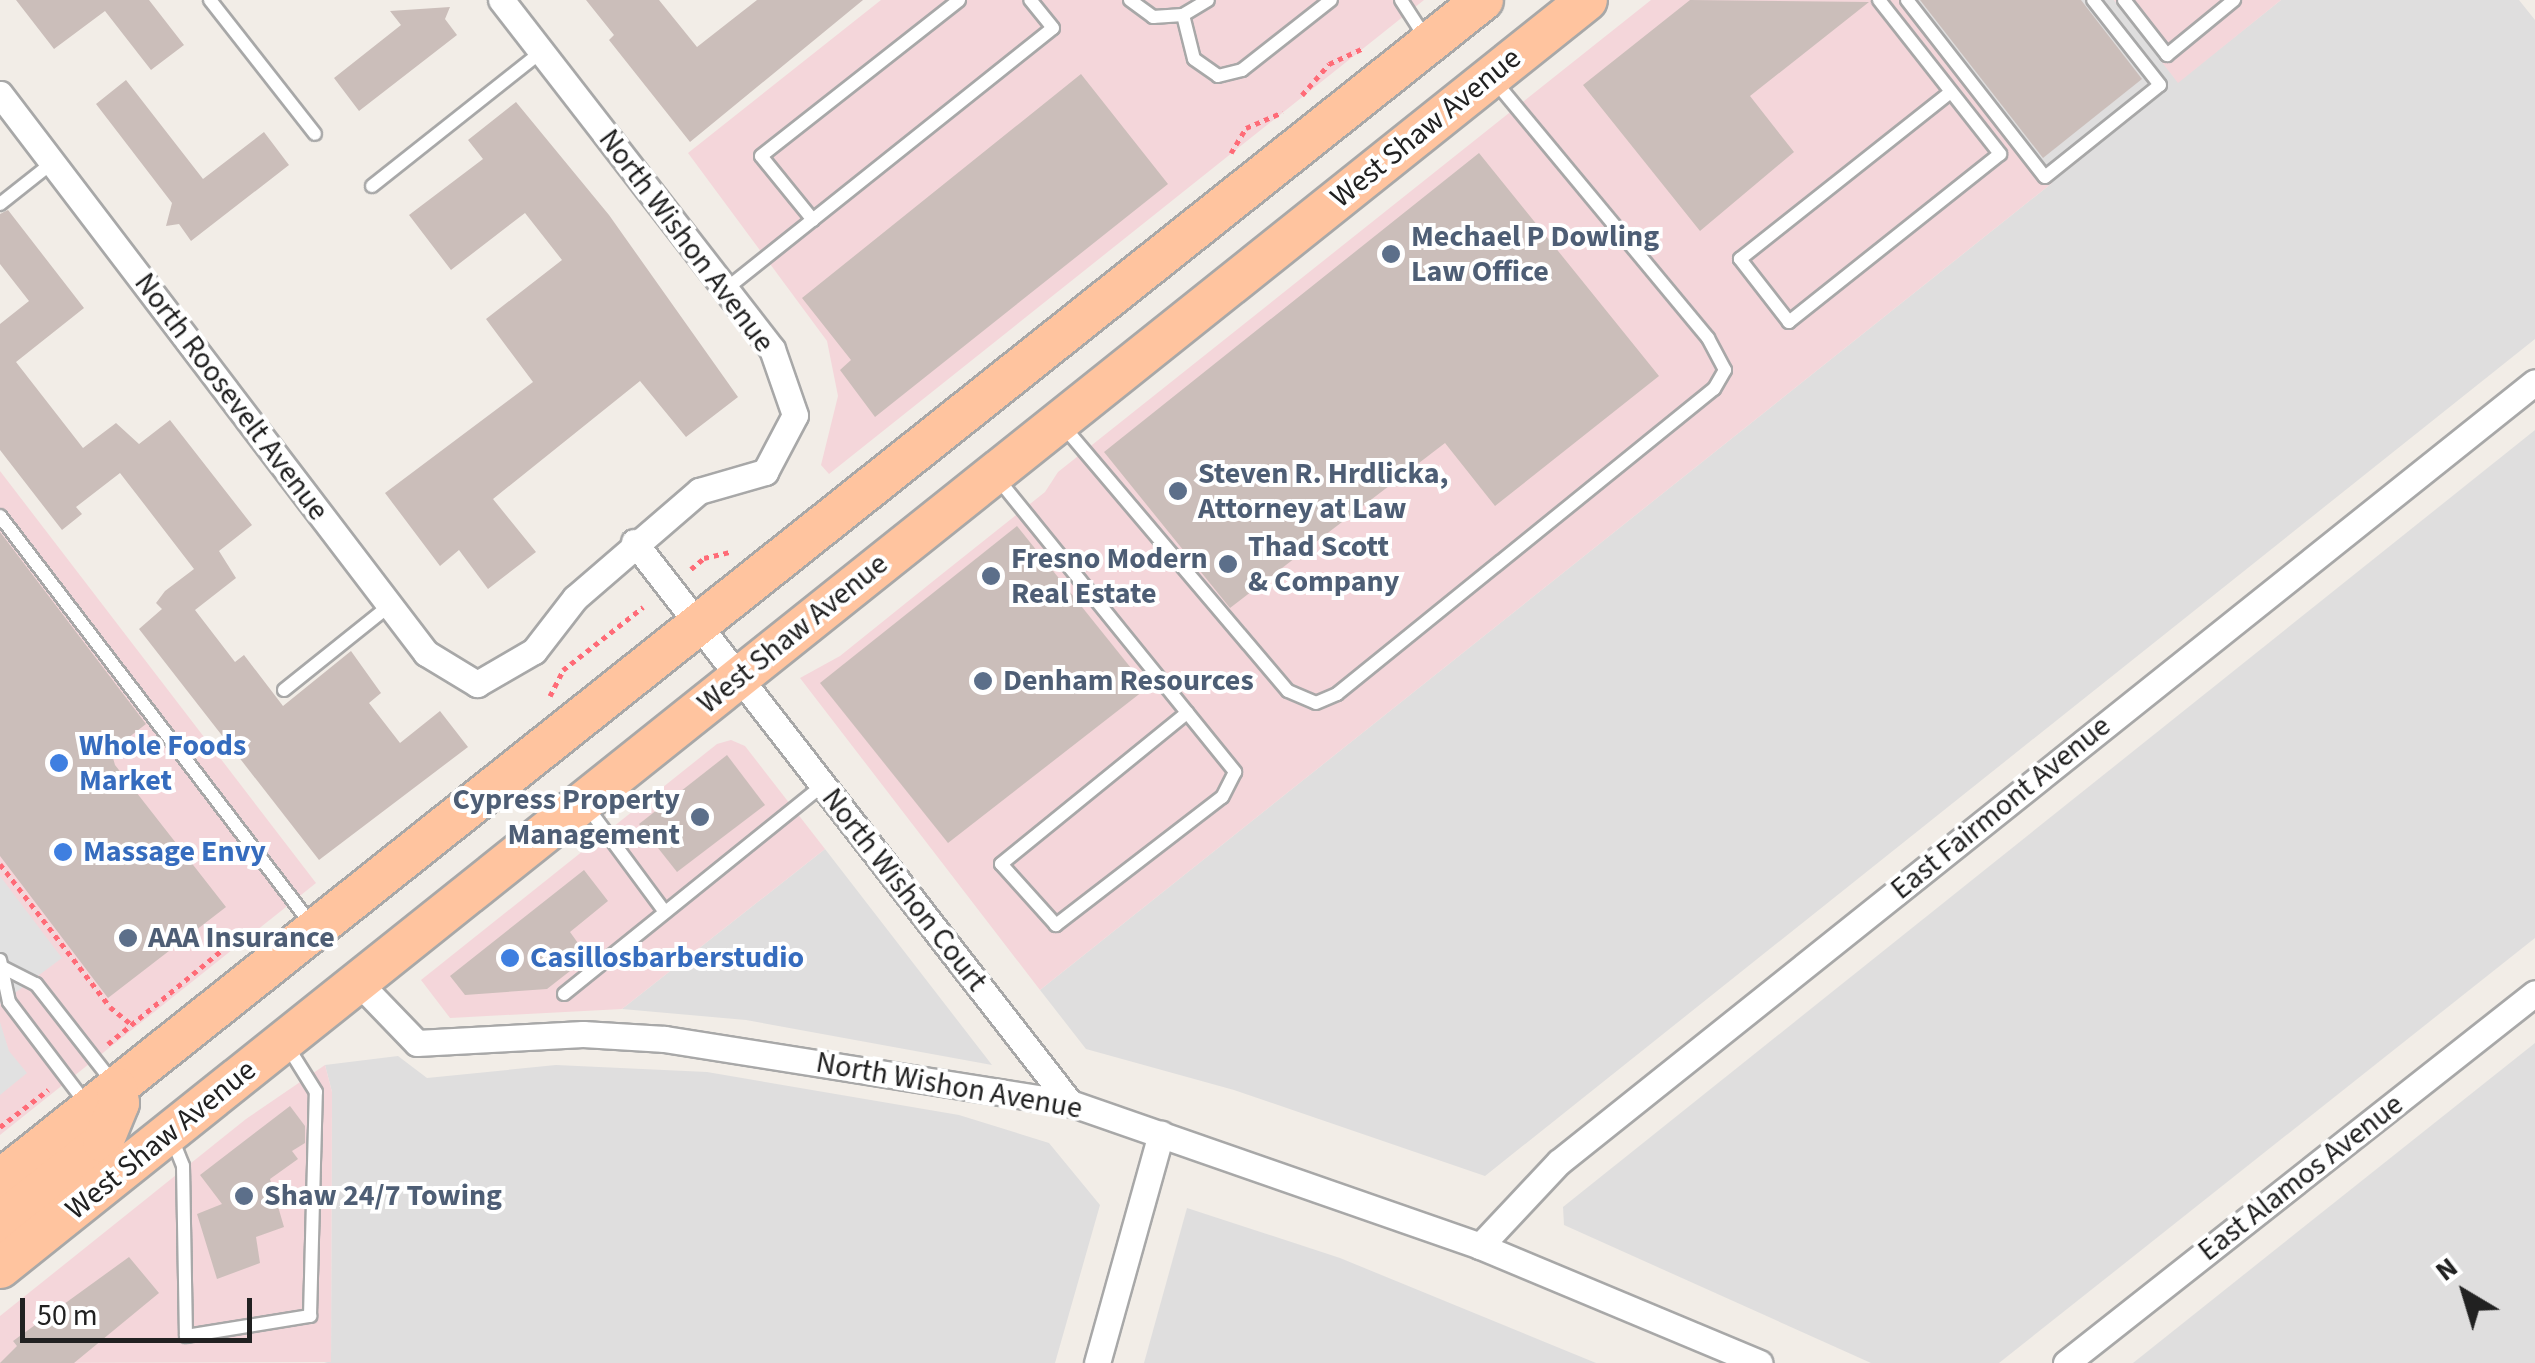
<!DOCTYPE html>
<style>
body{margin:0}
#map{position:relative;width:2535px;height:1363px;overflow:hidden;background:#f2ede7;font-family:"Source Sans 3",sans-serif}
div>[style]{position:absolute}
.residential>*{inset:0;background:#dfdede}
.commercial>*{inset:0;background:#f4d6da}
.parking>*{inset:0;background:#e1e1e1}
.building>*{inset:0;background:#cbbeba}
.path>*{height:5px;margin-top:-2.5px;transform-origin:0;background:repeating-linear-gradient(90deg,#ff6b77 0 5px,transparent 0 10px)}
.roads{filter:drop-shadow(2px 0 #a8a8a8) drop-shadow(-2px 0 #a8a8a8) drop-shadow(0 2px #a8a8a8) drop-shadow(0 -2px #a8a8a8)}
.service>*{height:12px;margin:-6px;padding:0 6px;transform-origin:6px;border-radius:6px;background:#fff}
.minor>*{height:25px;margin:-12.5px;padding:0 12.5px;transform-origin:12.5px;border-radius:12.5px;background:#fff}
.primary>*{height:40px;margin:-20px;padding:0 20px;transform-origin:20px;border-radius:20px;background:#ffc49f}
.dots>*{width:28px;height:28px;translate:-50% -50%;box-sizing:border-box;border:5px solid #fff;border-radius:50%}
span{translate:-50% -50%;white-space:nowrap;text-align:center;line-height:1.15;-webkit-text-stroke:8px #fff;paint-order:stroke}
.street-label{font-size:30px;color:#212121}
.service-label{font-size:30px;color:#4e5e75;font-weight:700}
.left{translate:0 -50%;text-align:left}
.right{translate:-100% -50%;text-align:right}
.shop-label{font-size:30px;color:#366cbe;font-weight:700}
.north{position:absolute;left:2415px;top:1243px;width:100px;height:100px;-webkit-text-stroke:8px #fff;paint-order:stroke;rotate:322deg;font-size:28px;font-weight:700;line-height:40px;text-align:center;color:#212121}
.north::after{content:'';display:block;margin:auto;width:35px;height:45px;background:#212121;clip-path:polygon(50% 0,100% 100%,50% 72%,0 100%)}
.scale{position:absolute;left:20px;top:1298px;width:232px;height:45px;box-sizing:border-box;border:5px solid #212121;border-top:0;padding-left:12px;font-size:30px;line-height:35px;white-space:nowrap;color:#212121;-webkit-text-stroke:8px #fff;paint-order:stroke}
</style>
<div id="map">
<div class="residential">
<div style="clip-path:polygon(1911px 0,2114px 0,2178px 82px,2281px 0,2519px 0,2535px 20px,2535px 339px,1485px 1176px,1234px 1090px,1086px 1049px,1040px 990px,2052px 183px)"></div>
<div style="clip-path:polygon(2535px 430px,2535px 938px,1999px 1363px,1871px 1363px,1564px 1225px,1563px 1207px)"></div>
<div style="clip-path:polygon(825px 849px,992px 1065px,746px 1020px,622px 1009px)"></div>
<div style="clip-path:polygon(2535px 1043px,2535px 1363px,2133px 1363px,2271px 1253px)"></div>
<div style="clip-path:polygon(398px 1056px,427px 1078px,556px 1065px,707px 1072px,959px 1115px,1049px 1143px,1100px 1205px,1055px 1363px,324px 1363px,331px 1361px,332px 1092px,325px 1065px)"></div>
<div style="clip-path:polygon(1187px 1208px,1340px 1258px,1596px 1363px,1144px 1363px)"></div>
</div>
<div class="commercial">
<div style="clip-path:polygon(881px 0,1424px 0,829px 474px,821px 465px,838px 396px,827px 341px,688px 153px)"></div>
<div style="clip-path:polygon(1651px 0,1911px 0,2052px 183px,1040px 990px,800px 678px,840px 656px,937px 578px,1045px 492px,1058px 472px)"></div>
<div style="clip-path:polygon(2114px 0,2281px 0,2178px 83px)"></div>
<div style="clip-path:polygon(0 471px,316px 883px,0 1135px)"></div>
<div style="clip-path:polygon(731px 740px,745px 746px,825px 849px,622px 1009px,450px 1018px,421px 980px,717px 744px)"></div>
<div style="clip-path:polygon(325px 1065px,332px 1092px,331px 1362px,0 1363px,0 1316px,246px 1119px)"></div>
</div>
<div class="parking">
<div style="clip-path:polygon(0 876px,62px 958px,0 1004px)"></div>
<div style="clip-path:polygon(0 1022px,9px 1051px,27px 1073px,0 1095px)"></div>
</div>
<div class="building">
<div style="clip-path:polygon(16px 0,149px 0,184px 45px,151px 70px,105px 11px,54px 49px)"></div>
<div style="clip-path:polygon(586px 0,659px 0,697px 47px,757px 0,863px 0,690px 142px,609px 40px,614px 35px)"></div>
<div style="clip-path:polygon(1690px 0,1869px 2px,1750px 96px,1794px 152px,1700px 231px,1583px 85px)"></div>
<div style="clip-path:polygon(1920px 0,2081px 0,2142px 79px,2043px 158px)"></div>
<div style="clip-path:polygon(450px 7px,445px 19px,457px 35px,359px 111px,334px 78px,401px 25px,390px 11px)"></div>
<div style="clip-path:polygon(1081px 74px,1168px 184px,875px 417px,840px 370px,851px 360px,802px 298px)"></div>
<div style="clip-path:polygon(126px 80px,203px 179px,264px 132px,289px 165px,191px 241px,179px 224px,166px 226px,172px 203px,96px 104px)"></div>
<div style="clip-path:polygon(516px 102px,609px 215px,738px 397px,686px 437px,640px 381px,493px 499px,536px 552px,488px 589px,459px 550px,440px 566px,385px 493px,533px 382px,486px 319px,562px 260px,525px 213px,451px 270px,409px 215px,483px 159px,468px 140px)"></div>
<div style="clip-path:polygon(1479px 153px,1659px 376px,1495px 506px,1445px 443px,1230px 608px,1104px 452px)"></div>
<div style="clip-path:polygon(8px 210px,84px 308px,16px 362px,83px 448px,116px 423px,139px 444px,170px 420px,252px 525px,219px 551px,236px 578px,195px 610px,235px 662px,244px 655px,283px 706px,351px 651px,381px 693px,369px 703px,400px 743px,440px 711px,468px 747px,319px 860px,139px 629px,162px 609px,156px 603px,165px 591px,194px 569px,144px 504px,120px 473px,76px 507px,82px 514px,62px 530px,0 450px,0 324px,29px 301px,0 264px,0 214px)"></div>
<div style="clip-path:polygon(1017px 526px,1147px 688px,948px 843px,820px 683px)"></div>
<div style="clip-path:polygon(0 532px,146px 724px,111px 751px,115px 765px,226px 907px,108px 998px,0 856px)"></div>
<div style="clip-path:polygon(727px 755px,765px 805px,677px 872px,639px 824px)"></div>
<div style="clip-path:polygon(584px 870px,608px 901px,570px 932px,588px 957px,547px 989px,465px 995px,450px 976px)"></div>
<div style="clip-path:polygon(290px 1106px,305px 1126px,305px 1143px,292px 1151px,298px 1159px,270px 1179px,284px 1227px,256px 1237px,260px 1263px,217px 1279px,197px 1214px,222px 1204px,200px 1175px)"></div>
<div style="clip-path:polygon(129px 1257px,159px 1293px,74px 1363px,0 1363px,17px 1346px,13px 1341px)"></div>
</div>
<div class="path">
<div style="left:1302px;top:95px;width:41px;rotate:-48.9deg"></div>
<div style="left:1329px;top:64px;width:38px;rotate:-25deg"></div>
<div style="left:1231px;top:153px;width:29px;rotate:-59deg"></div>
<div style="left:1246px;top:128px;width:40px;rotate:-23.4deg"></div>
<div style="left:691px;top:569px;width:17px;rotate:-40deg"></div>
<div style="left:704px;top:558px;width:27px;rotate:-13deg"></div>
<div style="left:550px;top:696px;width:29px;rotate:-63deg"></div>
<div style="left:563px;top:670px;width:102px;rotate:-38.2deg"></div>
<div style="left:0;top:864px;width:180px;rotate:52.4deg"></div>
<div style="left:110px;top:1007px;width:28px;rotate:39deg"></div>
<div style="left:108px;top:1044px;width:170px;rotate:-39.5deg"></div>
<div style="left:239px;top:936px;width:19px;rotate:-21deg"></div>
<div style="left:0;top:1127px;width:61px;rotate:-37.6deg"></div>
</div>
<div class="roads">
<div class="service">
<div style="left:210px;top:0;width:170px;rotate:51.9deg"></div>
<div style="left:1130px;top:0;width:29px;rotate:36deg"></div>
<div style="left:1153px;top:17px;width:30px;rotate:-4deg"></div>
<div style="left:1183px;top:15px;width:29px;rotate:-31deg"></div>
<div style="left:1401px;top:0;width:44px;rotate:57deg"></div>
<div style="left:1879px;top:0;width:196px;rotate:51.8deg"></div>
<div style="left:2000px;top:154px;width:270px;rotate:141.5deg"></div>
<div style="left:1789px;top:322px;width:80px;rotate:-127.9deg"></div>
<div style="left:1740px;top:259px;width:269px;rotate:-38.4deg"></div>
<div style="left:1907px;top:0;width:224px;rotate:52.1deg"></div>
<div style="left:2045px;top:177px;width:147px;rotate:-38.7deg"></div>
<div style="left:2160px;top:85px;width:108px;rotate:-128.2deg"></div>
<div style="left:2124px;top:0;width:70px;rotate:52deg"></div>
<div style="left:2167px;top:55px;width:87px;rotate:-39.4deg"></div>
<div style="left:1183px;top:15px;width:45px;rotate:76deg"></div>
<div style="left:1194px;top:59px;width:29px;rotate:35deg"></div>
<div style="left:1218px;top:76px;width:25px;rotate:-14deg"></div>
<div style="left:1242px;top:70px;width:113px;rotate:-38.2deg"></div>
<div style="left:372px;top:186px;width:216px;rotate:-38.4deg"></div>
<div style="left:0;top:204px;width:66px;rotate:-38.3deg"></div>
<div style="left:813px;top:220px;width:82px;rotate:-129.1deg"></div>
<div style="left:761px;top:156px;width:252px;rotate:-38.2deg"></div>
<div style="left:726px;top:289px;width:418px;rotate:-38.6deg"></div>
<div style="left:1053px;top:28px;width:36px;rotate:-129deg"></div>
<div style="left:1064px;top:427px;width:346px;rotate:49.7deg"></div>
<div style="left:1288px;top:691px;width:30px;rotate:23deg"></div>
<div style="left:1316px;top:703px;width:23px;rotate:-23deg"></div>
<div style="left:1337px;top:694px;width:485px;rotate:-39deg"></div>
<div style="left:1714px;top:389px;width:22px;rotate:-60deg"></div>
<div style="left:1725px;top:370px;width:36px;rotate:-118deg"></div>
<div style="left:1708px;top:338px;width:337px;rotate:-129.7deg"></div>
<div style="left:998px;top:479px;width:377px;rotate:51deg"></div>
<div style="left:1235px;top:772px;width:28px;rotate:117deg"></div>
<div style="left:1222px;top:797px;width:210px;rotate:142.4deg"></div>
<div style="left:1056px;top:925px;width:82px;rotate:-132deg"></div>
<div style="left:1001px;top:864px;width:240px;rotate:-39.1deg"></div>
<div style="left:0;top:516px;width:513px;rotate:52.68deg"></div>
<div style="left:284px;top:690px;width:134px;rotate:-38.7deg"></div>
<div style="left:585px;top:804px;width:134px;rotate:53.5deg"></div>
<div style="left:0;top:960px;width:43px;rotate:77.9deg"></div>
<div style="left:9px;top:1002px;width:131px;rotate:52.8deg"></div>
<div style="left:4px;top:968px;width:36px;rotate:27deg"></div>
<div style="left:36px;top:984px;width:127px;rotate:52deg"></div>
<div style="left:564px;top:994px;width:333px;rotate:-38.9deg"></div>
<div style="left:171px;top:1136px;width:32px;rotate:68deg"></div>
<div style="left:183px;top:1166px;width:170px;rotate:89deg"></div>
<div style="left:186px;top:1336px;width:126px;rotate:-9.2deg"></div>
<div style="left:310px;top:1316px;width:224px;rotate:-88.5deg"></div>
<div style="left:316px;top:1092px;width:57px;rotate:-122deg"></div>
</div>
<div class="minor">
<div style="left:0;top:94px;width:703px;rotate:52.69deg"></div>
<div style="left:426px;top:653px;width:60px;rotate:31.3deg"></div>
<div style="left:477px;top:684px;width:66px;rotate:-30.1deg"></div>
<div style="left:534px;top:651px;width:67px;rotate:-52.3deg"></div>
<div style="left:575px;top:598px;width:164px;rotate:-40.8deg"></div>
<div style="left:699px;top:491px;width:69px;rotate:-16.1deg"></div>
<div style="left:765px;top:472px;width:64px;rotate:-62.2deg"></div>
<div style="left:795px;top:415px;width:70px;rotate:-109.2deg"></div>
<div style="left:772px;top:349px;width:442px;rotate:-127.8deg"></div>
<div style="left:634px;top:542px;width:711px;rotate:52.15deg"></div>
<div style="left:359px;top:983px;width:83px;rotate:46deg"></div>
<div style="left:417px;top:1043px;width:166px;rotate:-3.1deg"></div>
<div style="left:583px;top:1034px;width:82px;rotate:3.5deg"></div>
<div style="left:665px;top:1039px;width:410px;rotate:9deg"></div>
<div style="left:1070px;top:1103px;width:434px;rotate:19.2deg"></div>
<div style="left:1480px;top:1246px;width:303px;rotate:22.7deg"></div>
<div style="left:1480px;top:1246px;width:115px;rotate:-46.8deg"></div>
<div style="left:1559px;top:1162px;width:1249px;rotate:-38.63deg"></div>
<div style="left:1097px;top:1363px;width:238px;rotate:-74.4deg"></div>
<div style="left:2066px;top:1363px;width:597px;rotate:-38.27deg"></div>
</div>
<div class="primary">
<div style="left:0;top:1180px;width:1895px;rotate:-38.51deg"></div>
<div style="left:0;top:1223px;width:131px;rotate:-38.2deg"></div>
<div style="left:103px;top:1142px;width:42px;rotate:-67.7deg"></div>
<div style="left:119px;top:1103px;width:15px;rotate:-98deg"></div>
<div style="left:0;top:1268px;width:2031px;rotate:-38.62deg"></div>
</div>
</div>
<div class="dots">
<div style="left:1391px;top:254px;background:#5c6f8a"></div>
<div style="left:1178px;top:491px;background:#5c6f8a"></div>
<div style="left:1228px;top:564px;background:#5c6f8a"></div>
<div style="left:991px;top:576px;background:#5c6f8a"></div>
<div style="left:983px;top:681px;background:#5c6f8a"></div>
<div style="left:59px;top:763px;background:#3f7fe0"></div>
<div style="left:700px;top:817px;background:#5c6f8a"></div>
<div style="left:63px;top:852px;background:#3f7fe0"></div>
<div style="left:128px;top:938px;background:#5c6f8a"></div>
<div style="left:510px;top:958px;background:#3f7fe0"></div>
<div style="left:244px;top:1196px;background:#5c6f8a"></div>
</div>
<div class="street-label">
<span style="left:1426px;top:128px;rotate:-39deg">West Shaw Avenue</span>
<span style="left:686px;top:241px;rotate:53deg">North Wishon Avenue</span>
<span style="left:231px;top:397px;rotate:53deg">North Roosevelt Avenue</span>
<span style="left:793px;top:634px;rotate:-39deg">West Shaw Avenue</span>
<span style="left:2001px;top:808px;rotate:-39deg">East Fairmont Avenue</span>
<span style="left:904px;top:890px;rotate:52deg">North Wishon Court</span>
<span style="left:949px;top:1086px;rotate:10deg">North Wishon Avenue</span>
<span style="left:161px;top:1140px;rotate:-39deg">West Shaw Avenue</span>
<span style="left:2301px;top:1178px;rotate:-38deg">East Alamos Avenue</span>
</div>
<div class="service-label">
<span class="left" style="left:1411px;top:254px">Mechael P Dowling<br>Law Office</span>
<span class="left" style="left:1198px;top:491px">Steven R. Hrdlicka,<br>Attorney at Law</span>
<span class="left" style="left:1248px;top:564px">Thad Scott<br>&amp; Company</span>
<span class="left" style="left:1011px;top:576px">Fresno Modern<br>Real Estate</span>
<span class="left" style="left:1003px;top:681px">Denham Resources</span>
<span class="right" style="left:680px;top:817px">Cypress Property<br>Management</span>
<span class="left" style="left:148px;top:938px">AAA Insurance</span>
<span class="left" style="left:264px;top:1196px">Shaw 24/7 Towing</span>
</div>
<div class="shop-label">
<span class="left" style="left:79px;top:763px">Whole Foods<br>Market</span>
<span class="left" style="left:83px;top:852px">Massage Envy</span>
<span class="left" style="left:530px;top:958px">Casillosbarberstudio</span>
</div>
<div class="north">N</div>
<div class="scale">50 m</div>
</div>
